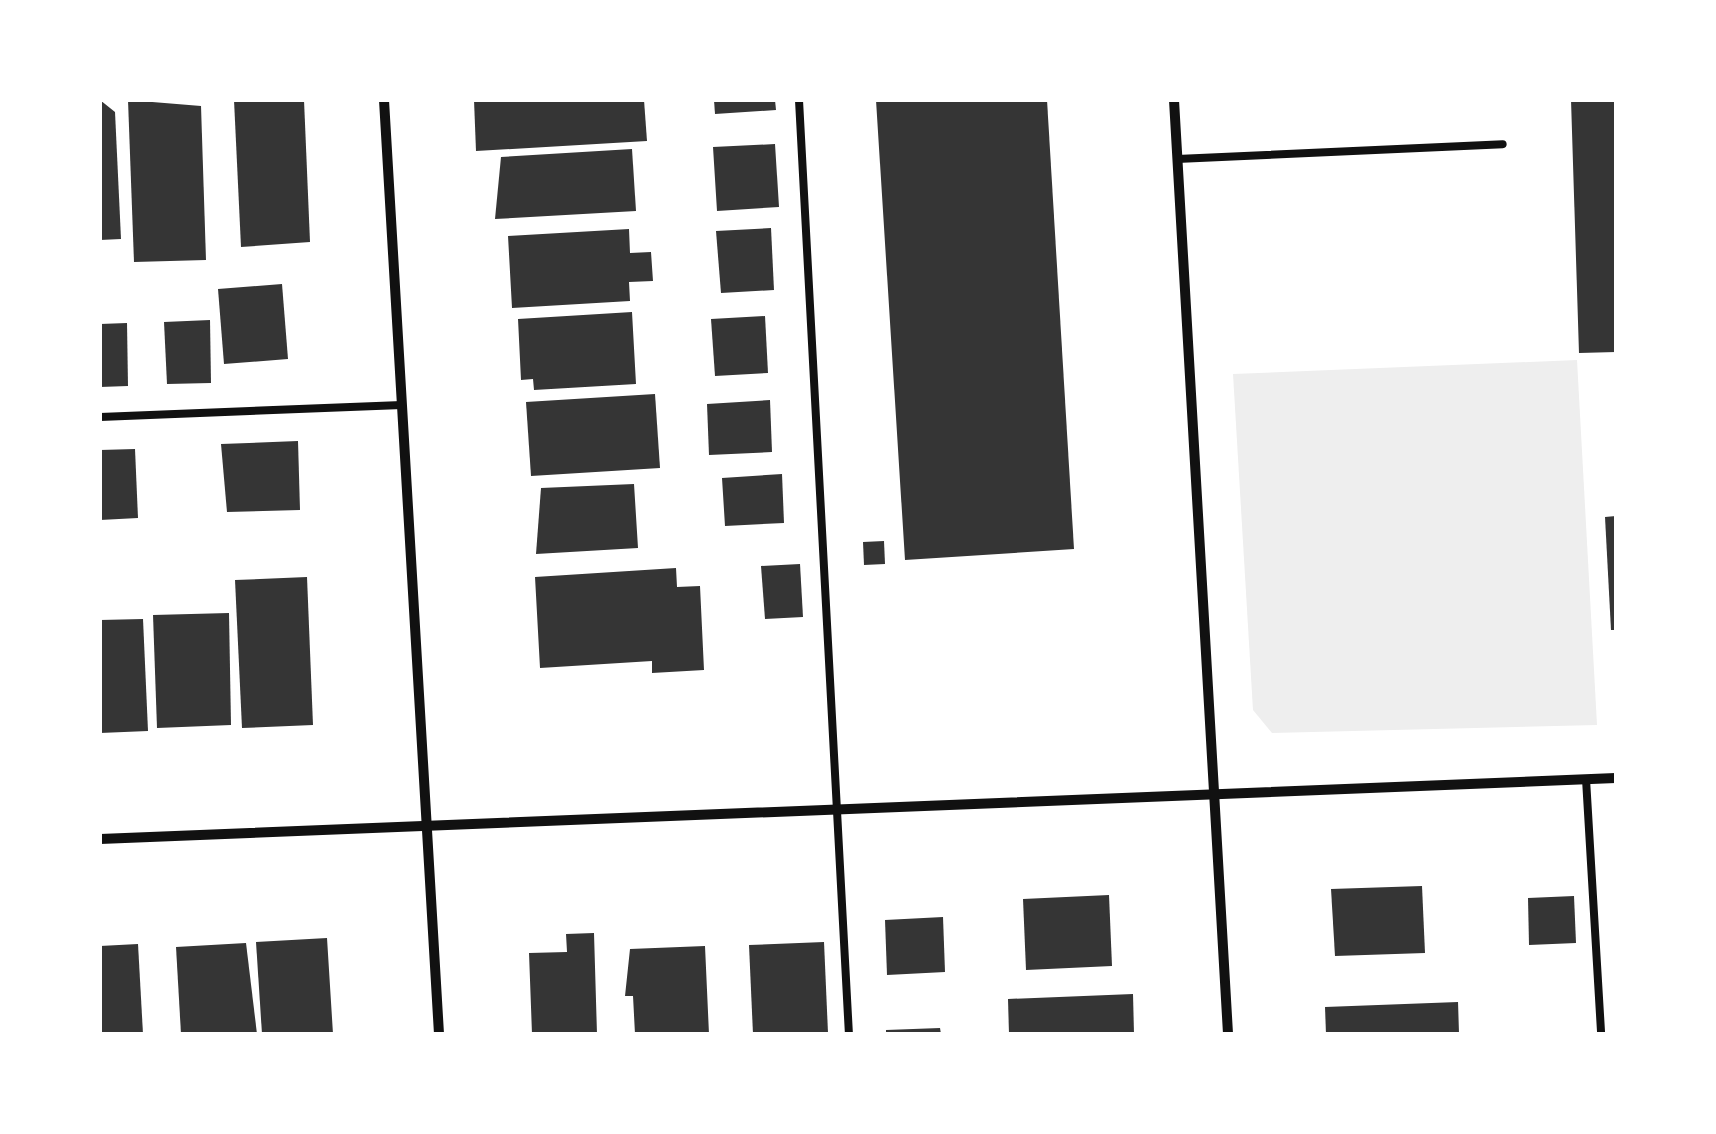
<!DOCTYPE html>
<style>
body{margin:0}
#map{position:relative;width:1716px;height:1134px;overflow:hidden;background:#fff;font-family:Raleway,sans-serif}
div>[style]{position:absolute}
.green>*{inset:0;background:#eee}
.building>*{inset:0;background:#353535}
.service>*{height:8px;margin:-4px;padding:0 4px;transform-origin:4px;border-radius:4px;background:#111}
.minor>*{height:10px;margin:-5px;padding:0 5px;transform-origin:5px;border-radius:5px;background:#111}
span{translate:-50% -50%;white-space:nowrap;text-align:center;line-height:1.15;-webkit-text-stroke:9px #fff;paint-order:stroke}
.frame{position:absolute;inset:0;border:102px solid #fff;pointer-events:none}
</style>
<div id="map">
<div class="green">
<div style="clip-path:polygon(1577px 360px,1597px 725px,1272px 733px,1253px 710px,1233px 374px)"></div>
</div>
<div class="building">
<div style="clip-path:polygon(100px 100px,115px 112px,121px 239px,100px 240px)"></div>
<div style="clip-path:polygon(128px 100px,201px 106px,206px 260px,134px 262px)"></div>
<div style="clip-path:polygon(234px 100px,304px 100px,310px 242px,241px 247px)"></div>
<div style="clip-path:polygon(474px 100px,644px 100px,647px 141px,476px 151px)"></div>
<div style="clip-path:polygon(714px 100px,775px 100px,776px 110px,715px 114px)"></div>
<div style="clip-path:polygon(876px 100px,1047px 100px,1074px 549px,905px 560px)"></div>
<div style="clip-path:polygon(1571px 100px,1616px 100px,1616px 352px,1579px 353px)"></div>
<div style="clip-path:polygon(775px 144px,779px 207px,717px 211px,713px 147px)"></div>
<div style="clip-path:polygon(632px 149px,636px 211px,495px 219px,501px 157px)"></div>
<div style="clip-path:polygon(771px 228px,774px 290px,721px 293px,716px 231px)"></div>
<div style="clip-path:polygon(629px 229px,630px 253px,651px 252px,653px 281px,629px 282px,630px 301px,512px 308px,508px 236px)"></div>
<div style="clip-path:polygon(282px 284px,288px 359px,224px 364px,218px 289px)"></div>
<div style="clip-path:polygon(632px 312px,636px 384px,534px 390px,533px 379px,521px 380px,518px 319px)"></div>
<div style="clip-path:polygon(765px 316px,768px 373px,715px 376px,711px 319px)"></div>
<div style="clip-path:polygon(210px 320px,211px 383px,167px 384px,164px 322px)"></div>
<div style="clip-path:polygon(127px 323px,128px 386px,100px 387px,100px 324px)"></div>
<div style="clip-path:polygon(655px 394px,660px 468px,531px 476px,526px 402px)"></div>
<div style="clip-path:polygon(770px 400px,772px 452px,709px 455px,707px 404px)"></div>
<div style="clip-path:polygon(298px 441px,300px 510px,227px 512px,221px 444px)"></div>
<div style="clip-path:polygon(135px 449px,138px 518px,100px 520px,100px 450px)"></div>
<div style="clip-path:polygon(782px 474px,784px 523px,725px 526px,722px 478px)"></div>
<div style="clip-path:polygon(634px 484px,638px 548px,536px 554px,541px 488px)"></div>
<div style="clip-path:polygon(1616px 516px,1616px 630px,1611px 630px,1605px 517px)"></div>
<div style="clip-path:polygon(884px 541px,885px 564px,864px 565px,863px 542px)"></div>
<div style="clip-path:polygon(800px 564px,803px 617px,765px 619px,761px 566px)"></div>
<div style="clip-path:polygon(676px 568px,677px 587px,700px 586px,704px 670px,652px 673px,652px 661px,540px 668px,535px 577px)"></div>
<div style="clip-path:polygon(307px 577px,313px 725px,242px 728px,235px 580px)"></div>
<div style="clip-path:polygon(229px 613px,231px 725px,157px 728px,153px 615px)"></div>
<div style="clip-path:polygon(143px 619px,148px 731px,100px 733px,100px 620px)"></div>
<div style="clip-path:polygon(1422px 886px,1425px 953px,1335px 956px,1331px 889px)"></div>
<div style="clip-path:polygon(1109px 895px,1112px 966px,1026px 970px,1023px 899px)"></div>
<div style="clip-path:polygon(1574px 896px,1576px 943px,1529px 945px,1528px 898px)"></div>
<div style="clip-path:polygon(943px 917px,945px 972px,887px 975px,885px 920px)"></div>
<div style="clip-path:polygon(594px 933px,597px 1034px,532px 1034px,529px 953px,567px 952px,566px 934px)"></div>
<div style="clip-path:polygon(327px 938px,333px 1034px,262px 1034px,256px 942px)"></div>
<div style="clip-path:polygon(824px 942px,828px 1033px,753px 1034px,749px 945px)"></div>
<div style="clip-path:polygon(246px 943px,257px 1034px,181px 1034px,176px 947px)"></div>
<div style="clip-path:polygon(138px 944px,143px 1034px,100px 1034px,100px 946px)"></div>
<div style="clip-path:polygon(705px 946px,709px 1034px,635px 1034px,633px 996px,625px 996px,630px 949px)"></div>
<div style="clip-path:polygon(1133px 994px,1134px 1034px,1009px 1034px,1008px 999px)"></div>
<div style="clip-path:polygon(1458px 1002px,1459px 1034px,1326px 1034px,1325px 1007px)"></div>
<div style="clip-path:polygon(940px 1028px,941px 1034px,886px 1034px,886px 1030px)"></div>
</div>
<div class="service">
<div style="left:799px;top:100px;width:935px;rotate:86.94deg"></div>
<div style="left:1177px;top:159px;width:326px;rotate:-2.6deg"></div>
<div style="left:100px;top:417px;width:302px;rotate:-2.3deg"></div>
<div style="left:1586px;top:779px;width:255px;rotate:86.6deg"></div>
</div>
<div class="minor">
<div style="left:384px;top:100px;width:936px;rotate:86.63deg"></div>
<div style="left:1174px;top:100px;width:936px;rotate:86.69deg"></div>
<div style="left:100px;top:839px;width:1517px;rotate:-2.3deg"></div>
</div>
<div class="frame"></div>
</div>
